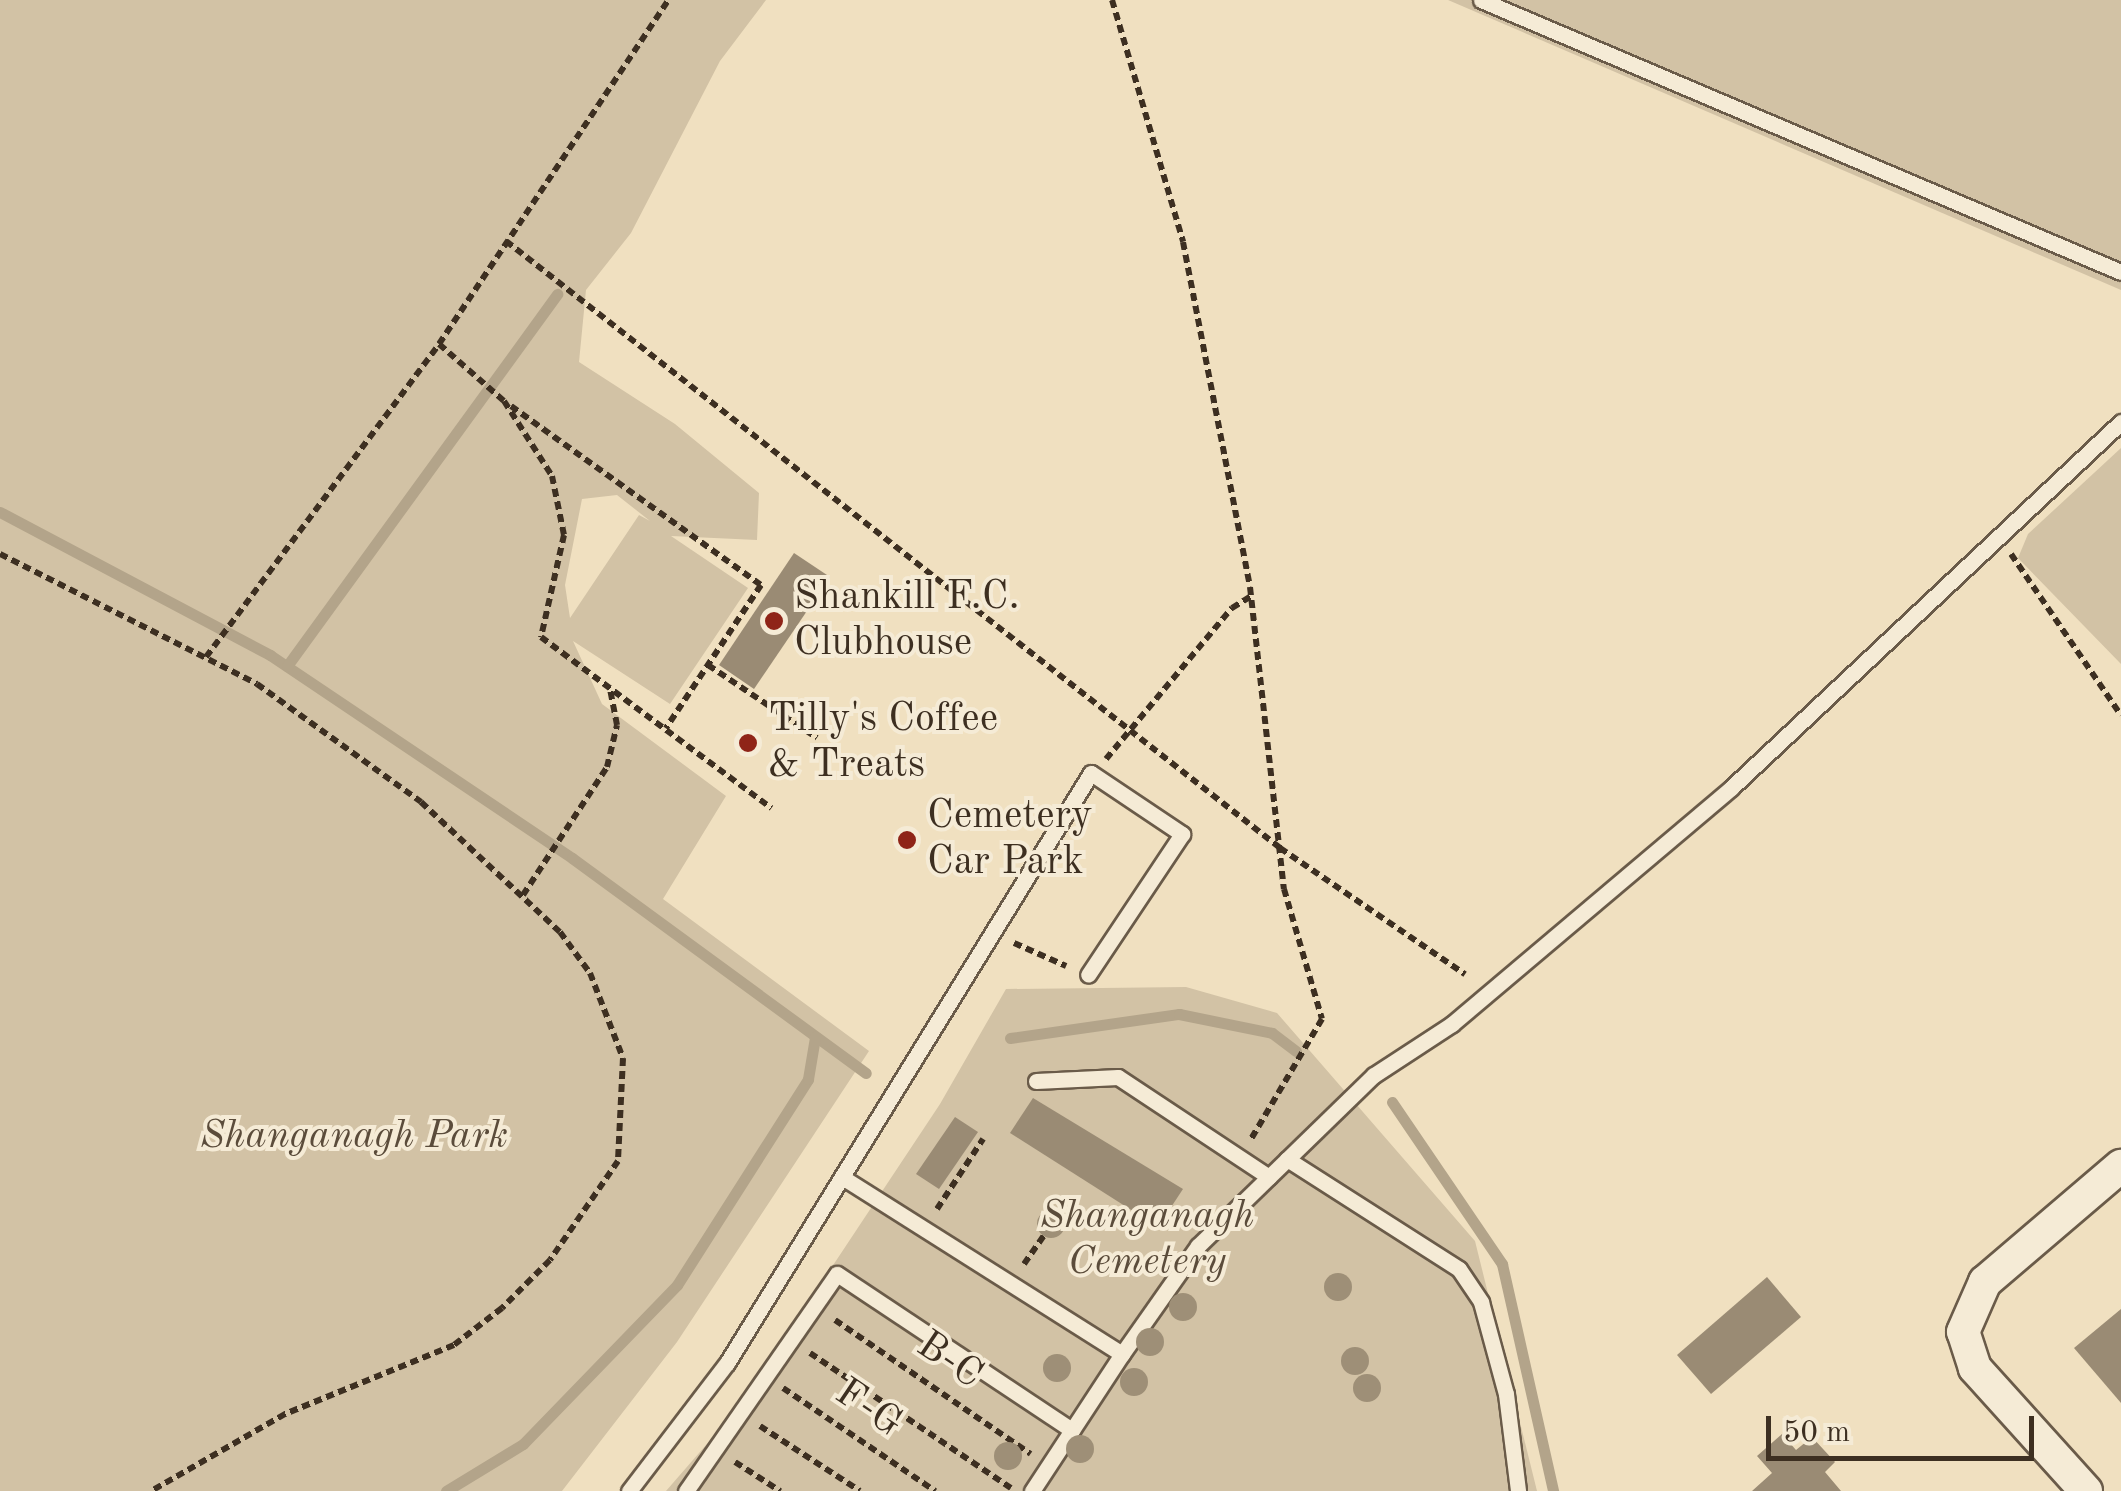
<!DOCTYPE html>
<style>
body{margin:0}
#map{position:relative;width:2121px;height:1491px;overflow:hidden;background:#f0e0c0;font-family:"Old Standard TT",serif}
div>[style]{position:absolute}
.green>*{inset:0;background:#d2c2a5}
.stream>*{height:11px;margin:-5.5px;padding:0 5.5px;transform-origin:5.5px;border-radius:5.5px;background:#b3a48a}
.building>*{inset:0;background:#9a8b74}
.path>*{height:6px;margin-top:-3px;transform-origin:0;background:repeating-linear-gradient(90deg,#3d2f21 0 8px,transparent 0 13px)}
.path>.ring{margin:-3px;padding:0;box-sizing:content-box;background:none;border:6px solid #3d2f21;border-radius:50%}
.roads{filter:drop-shadow(2px 0 #6a5b49) drop-shadow(-2px 0 #6a5b49) drop-shadow(0 2px #6a5b49) drop-shadow(0 -2px #6a5b49)}
.lane>*{height:15px;margin:-7.5px;padding:0 7.5px;transform-origin:7.5px;border-radius:7.5px;background:#f5ebd6}
.street>*{height:32px;margin:-16px;padding:0 16px;transform-origin:16px;border-radius:16px;background:#f5ebd6}
.trees>*{width:28px;height:28px;margin:-14px;border-radius:50%;background:#9e8f77}
.dots>*{width:28px;height:28px;translate:-50% -50%;box-sizing:border-box;border:5px solid #f5ebd6;border-radius:50%}
span{translate:-50% -50%;white-space:nowrap;text-align:center;line-height:1.15;-webkit-text-stroke:8px #f5ebd6;paint-order:stroke}
.poi-label{font-size:40px;color:#3d2f21}
.left{translate:0 -50%;text-align:left}
.park-label{font-size:40px;color:#5b4c3b;font-style:italic}
.street-label{font-size:40px;color:#3d2f21}
.scale{position:absolute;left:1766px;top:1416px;width:268px;height:45px;box-sizing:border-box;border:5px solid #3d2f21;border-top:0;padding-left:12px;font-size:30px;line-height:35px;white-space:nowrap;color:#3d2f21;-webkit-text-stroke:8px #f5ebd6;paint-order:stroke}
</style>
<div id="map">
<div class="green">
<div style="clip-path:polygon(evenodd,0 0,766px 0,720px 61px,631px 233px,586px 290px,579px 362px,675px 424px,759px 493px,757px 540px,671px 536px,748px 588px,670px 704px,573px 641px,602px 704px,726px 796px,663px 899px,869px 1051px,677px 1342px,562px 1491px,0 1491px,0 0,617px 495px,650px 521px,639px 515px,570px 618px,565px 585px,582px 499px,617px 495px)"></div>
<div style="clip-path:polygon(1448px 0,2121px 0,2121px 290px)"></div>
<div style="clip-path:polygon(2121px 448px,2121px 664px,2018px 558px,2028px 534px)"></div>
<div style="clip-path:polygon(1186px 987px,1277px 1013px,1475px 1241px,1537px 1491px,666px 1491px,739px 1407px,940px 1104px,1006px 989px)"></div>
</div>
<div class="stream">
<div style="left:0;top:512px;width:306px;rotate:27.9deg"></div>
<div style="left:270px;top:655px;width:364px;rotate:33.9deg"></div>
<div style="left:572px;top:858px;width:364px;rotate:36.2deg"></div>
<div style="left:287px;top:666px;width:460px;rotate:-54deg"></div>
<div style="left:1010px;top:1038px;width:171px;rotate:-8.1deg"></div>
<div style="left:1179px;top:1014px;width:95px;rotate:11.5deg"></div>
<div style="left:1272px;top:1033px;width:30px;rotate:37deg"></div>
<div style="left:1392px;top:1102px;width:196px;rotate:55.8deg"></div>
<div style="left:1502px;top:1264px;width:233px;rotate:77.3deg"></div>
<div style="left:446px;top:1491px;width:90px;rotate:-31.4deg"></div>
<div style="left:523px;top:1444px;width:221px;rotate:-45.9deg"></div>
<div style="left:677px;top:1285px;width:244px;rotate:-57.5deg"></div>
<div style="left:808px;top:1079px;width:43px;rotate:-80.5deg"></div>
</div>
<div class="building">
<div style="clip-path:polygon(794px 553px,830px 577px,754px 689px,719px 665px)"></div>
<div style="clip-path:polygon(1033px 1098px,1183px 1189px,1158px 1227px,1010px 1133px)"></div>
<div style="clip-path:polygon(955px 1117px,978px 1132px,939px 1189px,916px 1174px)"></div>
<div style="clip-path:polygon(1767px 1277px,1801px 1317px,1711px 1394px,1677px 1355px)"></div>
<div style="clip-path:polygon(2121px 1309px,2121px 1403px,2074px 1348px)"></div>
<div style="clip-path:polygon(1782px 1434px,1796px 1450px,1812px 1437px,1835px 1462px,1825px 1472px,1841px 1491px,1752px 1491px,1772px 1473px,1757px 1456px)"></div>
</div>
<div class="path">
<div style="left:1112px;top:0;width:252px;rotate:73.6deg"></div>
<div style="left:1183px;top:242px;width:351px;rotate:79deg"></div>
<div style="left:1250px;top:587px;width:304px;rotate:83.6deg"></div>
<div style="left:1284px;top:889px;width:135px;rotate:73.7deg"></div>
<div style="left:1322px;top:1019px;width:139px;rotate:120.6deg"></div>
<div style="left:506px;top:241px;width:984px;rotate:38.1deg"></div>
<div style="left:1280px;top:848px;width:224px;rotate:34.3deg"></div>
<div style="left:439px;top:344px;width:86px;rotate:41.2deg"></div>
<div style="left:504px;top:401px;width:89px;rotate:57.4deg"></div>
<div style="left:552px;top:476px;width:60px;rotate:78.5deg"></div>
<div style="left:564px;top:535px;width:105px;rotate:102.7deg"></div>
<div style="left:541px;top:637px;width:287px;rotate:36.6deg"></div>
<div style="left:511px;top:406px;width:307px;rotate:35.6deg"></div>
<div style="left:761px;top:585px;width:172px;rotate:123.6deg"></div>
<div style="left:0;top:554px;width:288px;rotate:26.8deg"></div>
<div style="left:257px;top:684px;width:202px;rotate:35.7deg"></div>
<div style="left:421px;top:802px;width:190px;rotate:43.1deg"></div>
<div style="left:560px;top:932px;width:51px;rotate:53.8deg"></div>
<div style="left:590px;top:973px;width:91px;rotate:68.8deg"></div>
<div style="left:623px;top:1058px;width:103px;rotate:92.8deg"></div>
<div style="left:618px;top:1161px;width:120px;rotate:124.5deg"></div>
<div style="left:550px;top:1260px;width:68px;rotate:135deg"></div>
<div style="left:502px;top:1308px;width:61px;rotate:142.4deg"></div>
<div style="left:454px;top:1345px;width:183px;rotate:157.8deg"></div>
<div style="left:285px;top:1414px;width:155px;rotate:150.1deg"></div>
<div style="left:2011px;top:554px;width:195px;rotate:55.7deg"></div>
<div style="left:206px;top:657px;width:390px;rotate:-53.3deg"></div>
<div style="left:439px;top:344px;width:413px;rotate:-56.3deg"></div>
<div style="left:708px;top:665px;width:131px;rotate:33.8deg"></div>
<div style="left:1106px;top:759px;width:197px;rotate:-50.2deg"></div>
<div style="left:1232px;top:608px;width:22px;rotate:-32deg"></div>
<div style="left:523px;top:895px;width:153px;rotate:-56.7deg"></div>
<div style="left:607px;top:767px;width:43px;rotate:-76.6deg"></div>
<div style="left:617px;top:725px;width:38px;rotate:-101deg"></div>
<div style="left:1014px;top:943px;width:57px;rotate:23.9deg"></div>
<div style="left:937px;top:1209px;width:84px;rotate:-56.7deg"></div>
<div class="ring" style="left:1041px;top:1214px;width:12px;height:12px"></div>
<div style="left:1024px;top:1264px;width:39px;rotate:-55deg"></div>
<div style="left:835px;top:1320px;width:237px;rotate:34.4deg"></div>
<div style="left:810px;top:1353px;width:242px;rotate:33.9deg"></div>
<div style="left:783px;top:1388px;width:184px;rotate:34.1deg"></div>
<div style="left:760px;top:1426px;width:119px;rotate:33deg"></div>
<div style="left:735px;top:1462px;width:54px;rotate:32.8deg"></div>
</div>
<div class="roads">
<div class="lane">
<div style="left:1481px;top:0;width:695px;rotate:23.03deg"></div>
<div style="left:1036px;top:1081px;width:82px;rotate:-2.8deg"></div>
<div style="left:1118px;top:1077px;width:181px;rotate:33.5deg"></div>
<div style="left:1287px;top:1159px;width:204px;rotate:32.6deg"></div>
<div style="left:1459px;top:1269px;width:40px;rotate:56deg"></div>
<div style="left:1481px;top:1302px;width:95px;rotate:74.8deg"></div>
<div style="left:1506px;top:1394px;width:98px;rotate:82.9deg"></div>
<div style="left:842px;top:1177px;width:331px;rotate:32.3deg"></div>
<div style="left:1122px;top:1354px;width:164px;rotate:123.3deg"></div>
<div style="left:1122px;top:1354px;width:132px;rotate:-54.9deg"></div>
<div style="left:1198px;top:1246px;width:245px;rotate:-44.2deg"></div>
<div style="left:1374px;top:1075px;width:93px;rotate:-33.2deg"></div>
<div style="left:1452px;top:1024px;width:365px;rotate:-40.2deg"></div>
<div style="left:1731px;top:788px;width:535px;rotate:-43.18deg"></div>
<div style="left:629px;top:1491px;width:161px;rotate:-52.6deg"></div>
<div style="left:727px;top:1363px;width:693px;rotate:-58.33deg"></div>
<div style="left:1091px;top:773px;width:110px;rotate:33.8deg"></div>
<div style="left:1182px;top:834px;width:169px;rotate:123.7deg"></div>
<div style="left:686px;top:1491px;width:264px;rotate:-55.2deg"></div>
<div style="left:837px;top:1274px;width:282px;rotate:33.6deg"></div>
</div>
<div class="street">
<div style="left:2086px;top:1491px;width:166px;rotate:-132.1deg"></div>
<div style="left:1975px;top:1368px;width:38px;rotate:-108deg"></div>
<div style="left:1963px;top:1332px;width:55px;rotate:-66.3deg"></div>
<div style="left:1985px;top:1282px;width:179px;rotate:-40.5deg"></div>
</div>
</div>
<div class="trees">
<div style="left:1051px;top:1224px"></div>
<div style="left:1338px;top:1287px"></div>
<div style="left:1183px;top:1307px"></div>
<div style="left:1150px;top:1342px"></div>
<div style="left:1355px;top:1361px"></div>
<div style="left:1057px;top:1368px"></div>
<div style="left:1134px;top:1382px"></div>
<div style="left:1367px;top:1388px"></div>
<div style="left:1080px;top:1449px"></div>
<div style="left:1008px;top:1456px"></div>
</div>
<div class="dots">
<div style="left:774px;top:621px;background:#8f2418"></div>
<div style="left:748px;top:743px;background:#8f2418"></div>
<div style="left:907px;top:840px;background:#8f2418"></div>
</div>
<div class="poi-label">
<span class="left" style="left:794px;top:621px">Shankill F.C.<br>Clubhouse</span>
<span class="left" style="left:768px;top:743px">Tilly's Coffee<br>&amp; Treats</span>
<span class="left" style="left:927px;top:840px">Cemetery<br>Car Park</span>
</div>
<div class="park-label">
<span style="left:354px;top:1137px">Shanganagh Park</span>
<span style="left:1147px;top:1240px">Shanganagh<br>Cemetery</span>
</div>
<div class="street-label">
<span style="left:949px;top:1361px;rotate:34deg">B-C</span>
<span style="left:868px;top:1409px;rotate:34deg">F-G</span>
</div>
<div class="scale">50 m</div>
</div>
